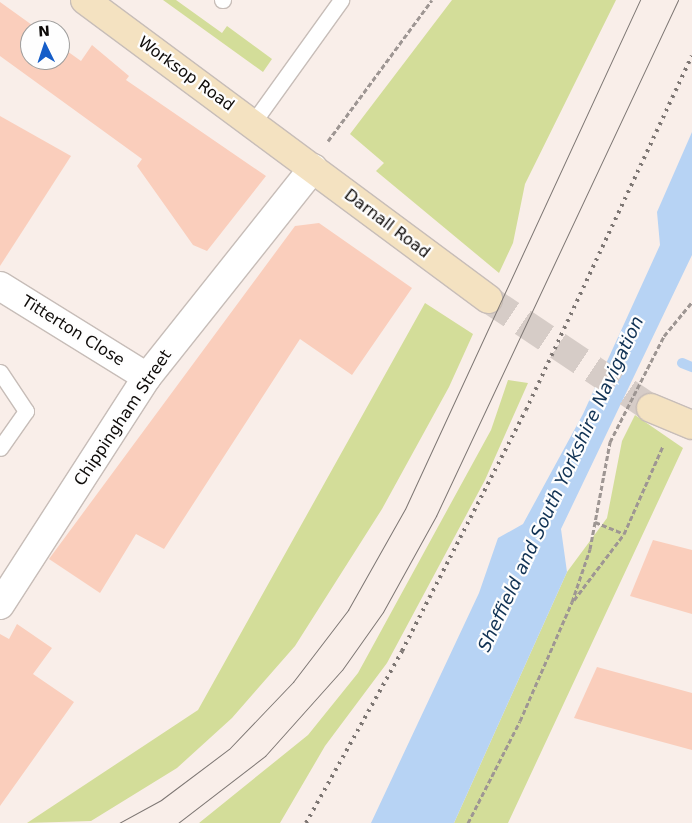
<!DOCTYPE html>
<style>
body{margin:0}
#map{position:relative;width:692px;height:823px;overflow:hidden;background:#f9eee9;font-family:"DejaVu Sans",sans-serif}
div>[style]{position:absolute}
.green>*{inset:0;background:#d3dd99}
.water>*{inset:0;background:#b7d3f4}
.stream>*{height:10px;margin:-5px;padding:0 5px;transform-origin:5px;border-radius:5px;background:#b7d3f4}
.building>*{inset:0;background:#facebc}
.secondary-tunnel>*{height:28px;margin-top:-14px;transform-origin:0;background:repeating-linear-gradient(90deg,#d6ccc7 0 28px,transparent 0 42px)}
.path>*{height:3px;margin-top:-1.5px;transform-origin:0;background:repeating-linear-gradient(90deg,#9e9693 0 5px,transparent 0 7.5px)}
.roads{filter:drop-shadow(1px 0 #c7bdb8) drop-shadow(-1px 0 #c7bdb8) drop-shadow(0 1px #c7bdb8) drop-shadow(0 -1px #c7bdb8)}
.service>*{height:15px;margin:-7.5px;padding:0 7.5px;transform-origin:7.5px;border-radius:7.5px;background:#fff}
.minor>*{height:28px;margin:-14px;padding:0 14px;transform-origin:14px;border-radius:14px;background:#fff}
.secondary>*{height:28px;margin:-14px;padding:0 14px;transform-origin:14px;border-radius:14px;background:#f4e2c1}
.tram>*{height:1px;margin:-0.5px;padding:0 0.5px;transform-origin:0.5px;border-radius:0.5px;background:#7d7673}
.rail>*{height:4px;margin-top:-2px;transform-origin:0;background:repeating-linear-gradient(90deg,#7d7673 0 2.5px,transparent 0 7.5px)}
.path-bridge>*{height:3px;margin-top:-1.5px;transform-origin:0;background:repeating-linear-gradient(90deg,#9e9693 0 5px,transparent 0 7.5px)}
span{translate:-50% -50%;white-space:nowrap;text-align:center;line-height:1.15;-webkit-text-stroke:4.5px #fefefe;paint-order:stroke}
.street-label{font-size:16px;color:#0e0b09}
.water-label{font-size:18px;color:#103254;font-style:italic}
.north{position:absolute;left:20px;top:20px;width:50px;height:50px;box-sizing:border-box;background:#fefefe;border:1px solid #9e9d9c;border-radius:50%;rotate:356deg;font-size:14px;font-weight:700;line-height:20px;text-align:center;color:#0e0b09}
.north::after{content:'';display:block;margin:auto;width:18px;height:22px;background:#155dc8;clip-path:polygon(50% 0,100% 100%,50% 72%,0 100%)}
</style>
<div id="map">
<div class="green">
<div style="clip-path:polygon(163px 0,176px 0,222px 33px,227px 26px,272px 59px,263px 72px)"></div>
<div style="clip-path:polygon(452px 0,616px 0,525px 184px,513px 243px,499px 273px,376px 171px,384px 163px,350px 134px)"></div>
<div style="clip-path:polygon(425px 303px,473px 334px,449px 387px,382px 509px,295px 646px,232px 718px,177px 768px,91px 821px,27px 823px,198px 710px)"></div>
<div style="clip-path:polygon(508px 380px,528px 383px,485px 480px,387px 663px,325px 746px,280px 823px,199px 823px,308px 735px,358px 673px,491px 430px)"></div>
<div style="clip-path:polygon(635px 415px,683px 448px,508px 823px,454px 823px,567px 572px,607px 518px,622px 441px)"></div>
</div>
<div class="water">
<div style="clip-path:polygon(692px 132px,692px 255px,561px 529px,567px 572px,454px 823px,371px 823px,479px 593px,498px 538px,523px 524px,583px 414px,660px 245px,657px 212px)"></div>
</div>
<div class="stream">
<div style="left:682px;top:363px;width:11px;rotate:22deg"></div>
</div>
<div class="building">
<div style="clip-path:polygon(0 2px,39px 30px,30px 30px,30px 60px,60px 60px,60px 46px,81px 61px,92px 45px,129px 76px,126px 80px,266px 176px,207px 251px,193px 245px,137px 166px,142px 159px,0 56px)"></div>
<div style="clip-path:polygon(0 116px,71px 156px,0 266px)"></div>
<div style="clip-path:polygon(319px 223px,412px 288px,352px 375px,300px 339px,164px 549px,136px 534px,100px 593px,49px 559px,295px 226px)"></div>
<div style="clip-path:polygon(653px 540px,692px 550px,692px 614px,630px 596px)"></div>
<div style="clip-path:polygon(17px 624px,52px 648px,33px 674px,74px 702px,0 806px,0 634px,9px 639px)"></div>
<div style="clip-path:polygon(597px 667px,692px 693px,692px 750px,574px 718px)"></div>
</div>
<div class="secondary-tunnel">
<div style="left:488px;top:299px;width:196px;rotate:33.8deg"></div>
</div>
<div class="path">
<div style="left:328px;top:141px;width:175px;rotate:-53.6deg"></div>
<div style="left:664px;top:336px;width:44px;rotate:-50.5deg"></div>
<div style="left:595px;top:522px;width:31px;rotate:22deg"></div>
<div style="left:574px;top:600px;width:83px;rotate:-52.9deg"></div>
<div style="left:624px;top:534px;width:96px;rotate:-66.1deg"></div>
<div style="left:468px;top:823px;width:114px;rotate:-63deg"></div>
<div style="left:520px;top:721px;width:130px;rotate:-66.4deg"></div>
<div style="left:572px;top:602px;width:56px;rotate:-71.2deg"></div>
<div style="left:590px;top:549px;width:109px;rotate:-79.4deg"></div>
</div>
<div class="roads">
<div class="service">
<div style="left:222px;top:0;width:1px"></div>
<div style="left:252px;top:124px;width:153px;rotate:-54.3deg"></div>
<div style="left:0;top:372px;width:47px;rotate:56.3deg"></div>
<div style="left:26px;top:411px;width:45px;rotate:125.1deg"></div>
</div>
<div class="minor">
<div style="left:0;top:286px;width:173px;rotate:31.8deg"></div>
<div style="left:0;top:605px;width:271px;rotate:-57.2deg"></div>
<div style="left:147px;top:377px;width:267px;rotate:-51.5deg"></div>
</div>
<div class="secondary">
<div style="left:85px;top:0;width:502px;rotate:36.57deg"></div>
<div style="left:651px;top:408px;width:44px;rotate:22.5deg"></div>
</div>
</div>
<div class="tram">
<div style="left:119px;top:823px;width:48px;rotate:-28.7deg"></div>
<div style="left:161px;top:800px;width:85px;rotate:-36.9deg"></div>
<div style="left:229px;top:749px;width:93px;rotate:-46.3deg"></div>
<div style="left:293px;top:682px;width:91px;rotate:-52.6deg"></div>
<div style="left:348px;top:610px;width:116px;rotate:-60.6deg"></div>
<div style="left:405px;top:509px;width:561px;rotate:-65.22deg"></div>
<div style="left:178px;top:823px;width:110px;rotate:-37.6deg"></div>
<div style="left:265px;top:756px;width:115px;rotate:-48.2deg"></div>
<div style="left:342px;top:670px;width:71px;rotate:-54.7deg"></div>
<div style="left:383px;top:612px;width:110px;rotate:-61.1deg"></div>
<div style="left:436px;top:516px;width:570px;rotate:-64.87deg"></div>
</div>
<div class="rail">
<div style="left:306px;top:823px;width:197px;rotate:-60.8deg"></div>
<div style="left:402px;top:651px;width:271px;rotate:-62.8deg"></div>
<div style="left:526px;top:410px;width:391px;rotate:-64.9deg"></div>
</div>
<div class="path-bridge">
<div style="left:610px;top:442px;width:119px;rotate:-63deg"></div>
</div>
<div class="street-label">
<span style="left:186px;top:74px;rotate:36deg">Worksop Road</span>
<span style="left:387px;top:224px;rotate:37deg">Darnall Road</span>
<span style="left:73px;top:331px;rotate:32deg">Titterton Close</span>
<span style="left:123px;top:418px;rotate:-56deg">Chippingham Street</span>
</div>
<div class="water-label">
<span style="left:561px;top:484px;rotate:-65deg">Sheffield and South Yorkshire Navigation</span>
</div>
<div class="north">N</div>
</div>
